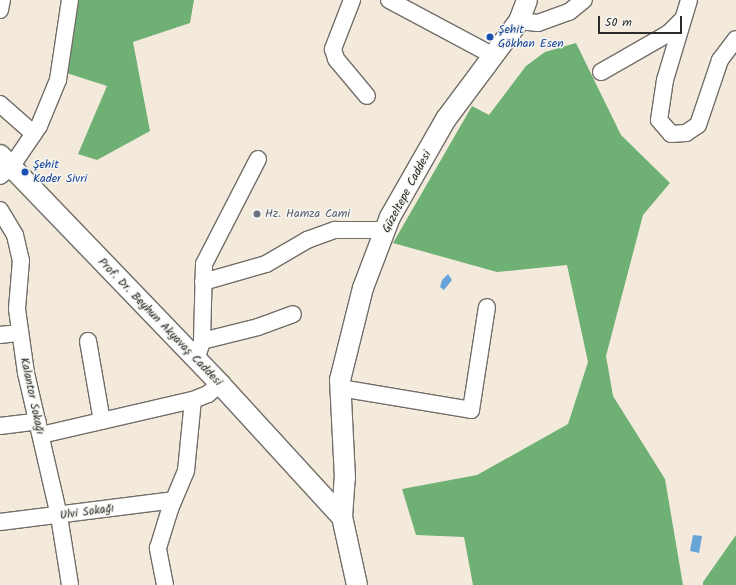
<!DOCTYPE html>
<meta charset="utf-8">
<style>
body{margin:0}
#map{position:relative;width:736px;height:585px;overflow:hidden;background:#f4eadb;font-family:Kalam,sans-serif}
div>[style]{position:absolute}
.forest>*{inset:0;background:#6fb174}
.water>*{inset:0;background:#67a5d9}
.roads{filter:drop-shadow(1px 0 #716e69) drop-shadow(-1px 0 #716e69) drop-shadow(0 1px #716e69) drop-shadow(0 -1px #716e69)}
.minor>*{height:16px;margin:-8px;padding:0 8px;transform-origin:8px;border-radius:8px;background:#fff}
.major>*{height:20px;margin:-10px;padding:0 10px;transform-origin:10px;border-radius:10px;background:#fff}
.dots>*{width:11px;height:11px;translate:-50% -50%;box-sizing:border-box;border:2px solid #f6f6f2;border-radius:50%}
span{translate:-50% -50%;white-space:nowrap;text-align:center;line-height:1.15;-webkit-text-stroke:3px #f6f6f2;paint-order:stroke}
.transit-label{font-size:12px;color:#164399}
.left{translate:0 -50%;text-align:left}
.street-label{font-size:12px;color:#2b2b2b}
.worship-label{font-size:12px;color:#5b616d}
.scale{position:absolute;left:598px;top:16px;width:84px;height:18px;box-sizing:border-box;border:2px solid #2b2b2b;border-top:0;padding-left:5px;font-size:12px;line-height:14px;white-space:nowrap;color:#2b2b2b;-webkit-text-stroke:3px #f6f6f2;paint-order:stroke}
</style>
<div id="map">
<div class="forest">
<div style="clip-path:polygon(62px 0,194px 0,190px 23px,133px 42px,150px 131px,97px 160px,78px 154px,107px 86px,54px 69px)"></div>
<div style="clip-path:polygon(576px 43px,621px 135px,670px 183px,643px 215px,606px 356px,613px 396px,665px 479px,683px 585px,473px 585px,464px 537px,416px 535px,402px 489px,477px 475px,568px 424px,588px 362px,567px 265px,497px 272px,393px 243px,472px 106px,489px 115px,526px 66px,545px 52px)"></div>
<div style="clip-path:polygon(736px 535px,736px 585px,703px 585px,703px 582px)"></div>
</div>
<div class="water">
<div style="clip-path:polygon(448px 274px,452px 280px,444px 290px,440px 287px,442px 280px)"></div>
<div style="clip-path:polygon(693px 535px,702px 536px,699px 553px,690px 551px)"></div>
</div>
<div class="roads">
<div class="minor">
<div style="left:352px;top:0;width:53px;rotate:111.2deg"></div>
<div style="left:333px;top:49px;width:10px;rotate:73deg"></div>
<div style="left:336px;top:59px;width:48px;rotate:50deg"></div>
<div style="left:389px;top:0;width:119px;rotate:28.1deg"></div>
<div style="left:689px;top:0;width:84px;rotate:106.7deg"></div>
<div style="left:665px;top:80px;width:40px;rotate:98.5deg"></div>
<div style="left:659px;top:120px;width:18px;rotate:49deg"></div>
<div style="left:671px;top:134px;width:15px;rotate:-4deg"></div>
<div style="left:686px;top:133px;width:14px;rotate:-34deg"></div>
<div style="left:698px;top:125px;width:69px;rotate:-71.3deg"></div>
<div style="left:720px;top:60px;width:26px;rotate:-53deg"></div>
<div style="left:0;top:10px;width:10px;rotate:-79deg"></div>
<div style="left:519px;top:21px;width:19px;rotate:6deg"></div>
<div style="left:538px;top:23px;width:33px;rotate:-20deg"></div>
<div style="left:569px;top:12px;width:19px;rotate:-39deg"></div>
<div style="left:601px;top:72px;width:78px;rotate:-29.8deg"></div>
<div style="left:669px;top:33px;width:17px;rotate:-45deg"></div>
<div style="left:0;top:104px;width:45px;rotate:41.4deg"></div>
<div style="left:0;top:176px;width:14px;rotate:-39deg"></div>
<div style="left:11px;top:167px;width:50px;rotate:-55.7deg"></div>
<div style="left:39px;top:126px;width:50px;rotate:-67.6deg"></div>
<div style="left:58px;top:80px;width:81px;rotate:-81.5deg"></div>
<div style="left:0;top:210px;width:29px;rotate:59deg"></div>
<div style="left:15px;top:235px;width:26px;rotate:77deg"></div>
<div style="left:21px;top:260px;width:49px;rotate:94.7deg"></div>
<div style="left:17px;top:309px;width:65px;rotate:82deg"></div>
<div style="left:26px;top:373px;width:147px;rotate:77deg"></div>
<div style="left:59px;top:516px;width:70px;rotate:80.9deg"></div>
<div style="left:203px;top:282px;width:66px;rotate:-15.9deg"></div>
<div style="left:266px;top:264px;width:48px;rotate:-30.3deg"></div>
<div style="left:307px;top:240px;width:30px;rotate:-20deg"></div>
<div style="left:335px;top:230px;width:50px"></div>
<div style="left:0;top:335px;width:20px;rotate:-6deg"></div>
<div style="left:88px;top:341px;width:81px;rotate:80.1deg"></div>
<div style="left:202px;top:341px;width:58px;rotate:-14deg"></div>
<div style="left:258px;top:327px;width:37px;rotate:-20deg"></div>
<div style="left:196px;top:360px;width:20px;rotate:-72deg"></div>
<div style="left:202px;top:341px;width:77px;rotate:-88.5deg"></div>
<div style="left:204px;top:264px;width:118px;rotate:-62.8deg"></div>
<div style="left:340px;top:388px;width:133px;rotate:9.5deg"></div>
<div style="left:471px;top:410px;width:104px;rotate:-81.2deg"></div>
<div style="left:0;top:426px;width:38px;rotate:-7deg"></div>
<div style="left:41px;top:435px;width:156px;rotate:-13deg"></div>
<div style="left:193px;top:400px;width:16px;rotate:-22deg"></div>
<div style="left:208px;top:394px;width:16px;rotate:-40deg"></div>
<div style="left:0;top:522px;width:174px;rotate:-7.2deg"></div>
<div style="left:165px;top:585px;width:38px;rotate:-101deg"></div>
<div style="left:158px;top:548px;width:41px;rotate:-72.9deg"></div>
<div style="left:170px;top:509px;width:41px;rotate:-67.2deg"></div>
<div style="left:186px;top:471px;width:71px;rotate:-84.4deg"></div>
</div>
<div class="major">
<div style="left:0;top:155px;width:318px;rotate:46.1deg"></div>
<div style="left:220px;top:384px;width:180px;rotate:47.5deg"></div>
<div style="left:357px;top:585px;width:70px;rotate:-102.4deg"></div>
<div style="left:342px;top:517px;width:39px;rotate:-86deg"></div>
<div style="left:345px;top:478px;width:98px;rotate:-92.9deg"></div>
<div style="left:340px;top:380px;width:95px;rotate:-76deg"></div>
<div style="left:363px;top:288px;width:76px;rotate:-69.2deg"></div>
<div style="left:390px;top:217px;width:113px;rotate:-60.3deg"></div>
<div style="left:446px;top:119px;width:122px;rotate:-53.3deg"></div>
<div style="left:519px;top:21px;width:22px;rotate:-69deg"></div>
</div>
</div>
<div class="dots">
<div style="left:490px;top:37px;background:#1a4fb4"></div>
<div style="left:25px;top:172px;background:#1a4fb4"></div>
<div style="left:257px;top:214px;background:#6b7280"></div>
</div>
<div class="transit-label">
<span class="left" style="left:498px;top:37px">Şehit<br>Gökhan Esen</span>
<span class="left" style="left:33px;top:172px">Şehit<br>Kader Sivri</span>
</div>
<div class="street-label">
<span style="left:407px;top:192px;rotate:-62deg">Güzeltepe Caddesi</span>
<span style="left:160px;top:322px;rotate:46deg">Prof. Dr. Beyhun Akyavaş Caddesi</span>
<span style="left:32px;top:396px;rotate:78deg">Kalantor Sokağı</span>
<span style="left:87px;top:512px;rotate:-8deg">Ulvi Sokağı</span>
</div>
<div class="worship-label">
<span class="left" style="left:265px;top:214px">Hz. Hamza Cami</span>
</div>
<div class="scale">50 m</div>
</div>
